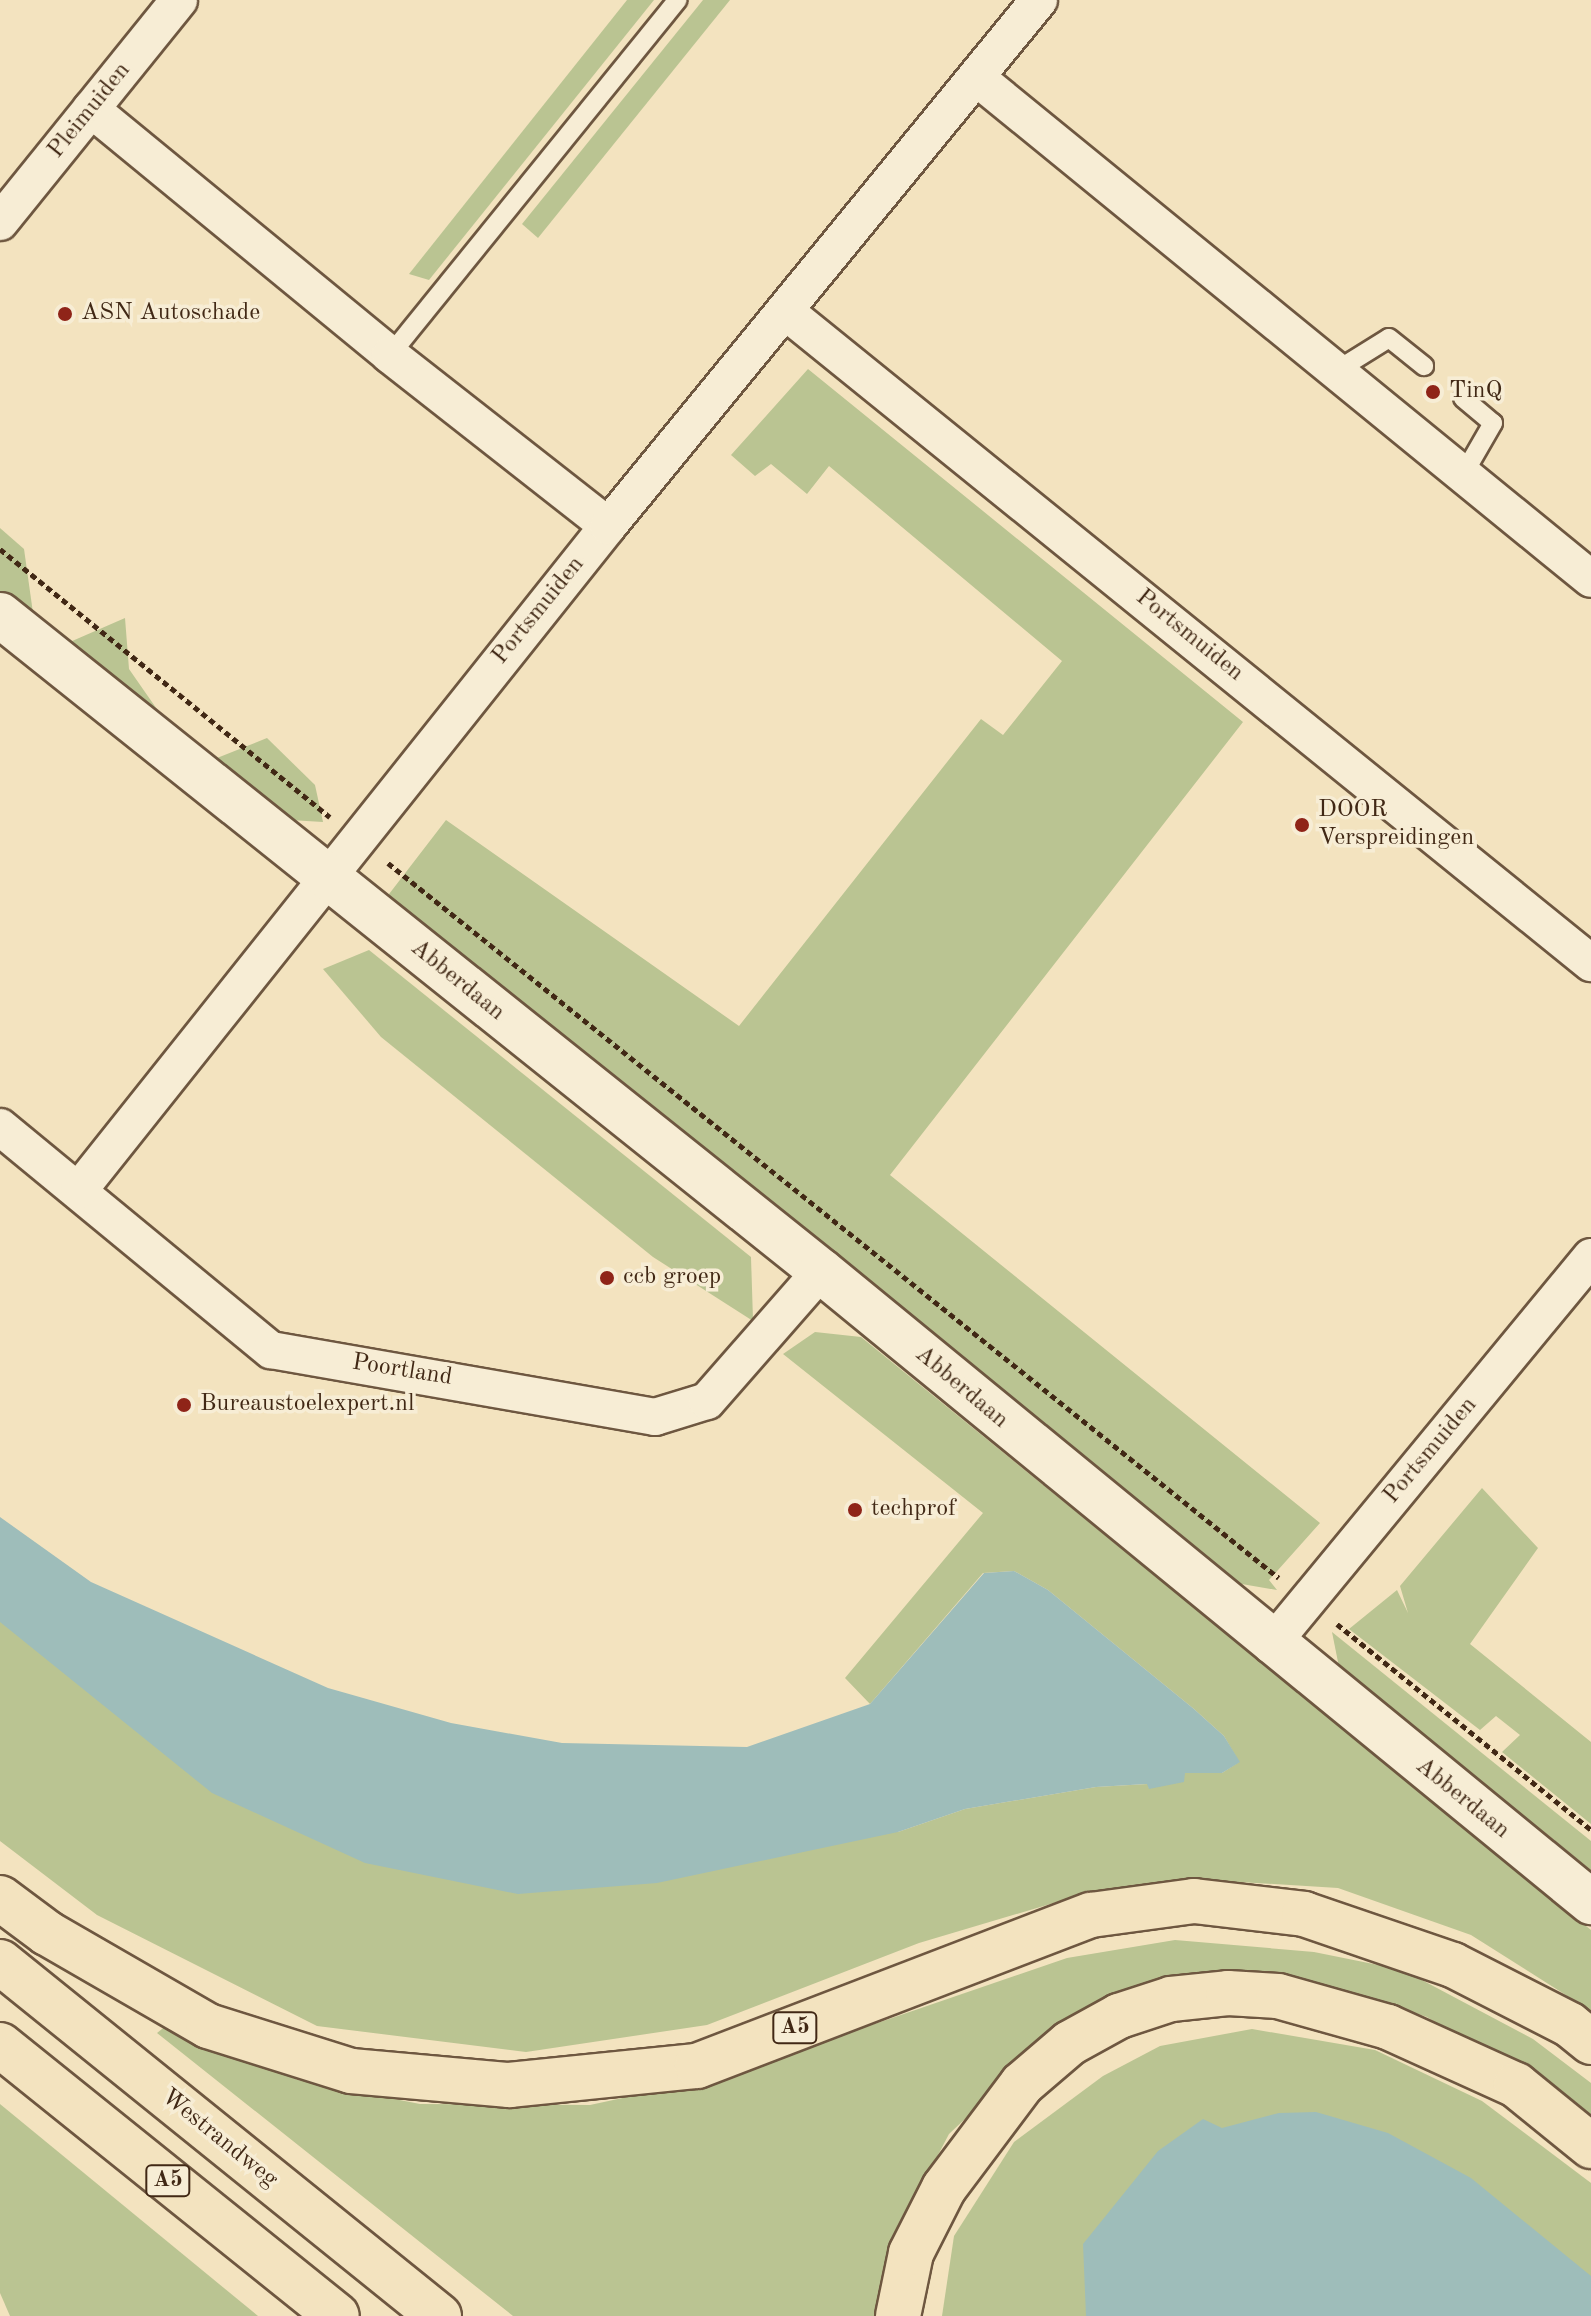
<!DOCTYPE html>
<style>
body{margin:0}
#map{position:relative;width:1591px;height:2316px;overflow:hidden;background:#f3e3bf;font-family:"Old Standard TT",serif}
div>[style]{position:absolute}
.green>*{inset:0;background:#bac492}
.water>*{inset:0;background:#9ebdba}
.path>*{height:5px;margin-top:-2.5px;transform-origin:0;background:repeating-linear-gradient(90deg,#412815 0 6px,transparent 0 10px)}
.roads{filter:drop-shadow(2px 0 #6e5740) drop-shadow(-2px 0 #6e5740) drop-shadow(0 2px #6e5740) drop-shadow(0 -2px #6e5740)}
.lane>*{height:18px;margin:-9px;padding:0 9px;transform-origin:9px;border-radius:9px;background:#f7edd5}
.street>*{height:36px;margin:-18px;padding:0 18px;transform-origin:18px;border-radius:18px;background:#f7edd5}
.secondary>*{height:44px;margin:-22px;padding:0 22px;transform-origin:22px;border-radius:22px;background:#f7edd5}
.highway>*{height:44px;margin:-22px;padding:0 22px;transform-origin:22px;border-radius:22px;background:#f3e3bf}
.dots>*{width:22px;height:22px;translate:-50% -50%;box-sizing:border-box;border:4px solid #f7edd5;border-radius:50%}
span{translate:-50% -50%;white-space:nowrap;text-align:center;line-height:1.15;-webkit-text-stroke:7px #f7edd5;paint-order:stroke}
.shield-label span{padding:2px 6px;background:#f7edd5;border:2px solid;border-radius:6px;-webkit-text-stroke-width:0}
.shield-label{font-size:22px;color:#412815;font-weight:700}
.street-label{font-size:24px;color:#412815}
.poi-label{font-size:24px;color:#412815}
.left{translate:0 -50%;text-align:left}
</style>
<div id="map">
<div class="green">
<div style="clip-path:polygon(627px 0,654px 0,429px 280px,409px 274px)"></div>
<div style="clip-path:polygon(703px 0,730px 0,538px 238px,522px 224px)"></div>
<div style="clip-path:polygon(808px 369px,1243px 722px,890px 1175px,1320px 1523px,1269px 1580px,1277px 1590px,1236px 1583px,386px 898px,446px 820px,739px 1026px,981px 719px,1003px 735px,1062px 661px,829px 466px,807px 494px,771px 464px,755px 476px,731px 455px)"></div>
<div style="clip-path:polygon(0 528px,24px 549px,34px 620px,0 592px)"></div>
<div style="clip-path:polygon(125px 618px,129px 669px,170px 728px,63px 645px)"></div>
<div style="clip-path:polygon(267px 738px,315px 785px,323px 822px,290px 820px,212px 760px)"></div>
<div style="clip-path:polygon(369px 950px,751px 1257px,753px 1321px,653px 1257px,381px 1037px,323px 969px)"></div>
<div style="clip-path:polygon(815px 1332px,861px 1337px,1591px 1930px,1591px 2011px,1471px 1935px,1338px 1888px,1240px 1882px,1077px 1896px,919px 1943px,707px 2025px,526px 2052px,317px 2026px,97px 1915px,0 1841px,0 1618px,898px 1832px,965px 1809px,1096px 1787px,1148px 1784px,1149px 1788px,1185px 1773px,1222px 1773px,1239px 1762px,1224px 1736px,1194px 1709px,1048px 1590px,1014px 1571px,983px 1573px,870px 1704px,845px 1678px,983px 1513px,783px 1354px)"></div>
<div style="clip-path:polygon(1482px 1488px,1538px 1548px,1470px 1644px,1591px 1742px,1591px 1824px,1502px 1752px,1520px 1735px,1496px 1716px,1480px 1730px,1349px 1629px,1397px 1590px,1408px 1613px,1400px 1586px)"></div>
<div style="clip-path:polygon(1332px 1632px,1591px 1841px,1591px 1870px,1339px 1667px)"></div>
<div style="clip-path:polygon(1175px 1940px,1314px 1952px,1403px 1970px,1533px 2039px,1591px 2083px,1591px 2124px,1559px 2098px,1427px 2017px,1368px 1997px,1206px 1982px,1018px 2069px,949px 2134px,897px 2233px,882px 2316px,513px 2316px,157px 2033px,167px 2025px,298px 2080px,420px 2104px,590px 2105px,720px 2077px,1067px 1958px)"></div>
<div style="clip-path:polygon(1252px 2029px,1375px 2050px,1482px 2101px,1591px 2183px,1591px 2316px,942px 2316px,954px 2236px,1014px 2142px,1103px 2076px,1160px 2046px)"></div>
<div style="clip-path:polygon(0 2104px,258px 2316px,10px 2316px,0 2293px)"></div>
</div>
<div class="water">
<div style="clip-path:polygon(0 1517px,91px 1582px,328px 1688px,451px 1723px,562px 1743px,747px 1747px,870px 1704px,984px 1573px,1014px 1571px,1048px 1590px,1194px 1709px,1224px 1736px,1240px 1762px,1222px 1773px,1185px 1773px,1184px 1782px,1149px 1789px,1147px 1784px,1096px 1787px,965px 1809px,898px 1832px,657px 1883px,518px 1894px,365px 1863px,212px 1793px,0 1622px)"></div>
<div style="clip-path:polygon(1316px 2112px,1388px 2133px,1471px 2178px,1591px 2276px,1591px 2316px,1086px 2316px,1083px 2244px,1158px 2151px,1203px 2119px,1222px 2128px,1279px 2113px)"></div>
</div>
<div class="path">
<div style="left:0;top:549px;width:425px;rotate:39.1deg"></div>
<div style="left:388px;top:863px;width:1142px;rotate:38.75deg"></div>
<div style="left:1337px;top:1624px;width:327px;rotate:39deg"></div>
</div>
<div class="roads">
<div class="lane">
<div style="left:390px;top:355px;width:457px;rotate:-51deg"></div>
<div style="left:1336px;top:371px;width:62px;rotate:-31.9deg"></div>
<div style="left:1389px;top:338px;width:45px;rotate:38.7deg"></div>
<div style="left:1463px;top:398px;width:39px;rotate:40deg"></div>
<div style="left:1493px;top:423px;width:60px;rotate:120deg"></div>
</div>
<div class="street">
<div style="left:977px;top:78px;width:792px;rotate:39.21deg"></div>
<div style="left:91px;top:109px;width:387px;rotate:39.4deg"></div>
<div style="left:390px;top:355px;width:277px;rotate:38.1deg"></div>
<div style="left:0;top:222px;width:285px;rotate:-51.1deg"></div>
<div style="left:785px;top:311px;width:1037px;rotate:38.97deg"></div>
<div style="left:0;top:1127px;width:351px;rotate:39.5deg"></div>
<div style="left:271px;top:1350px;width:390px;rotate:9.9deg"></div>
<div style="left:655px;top:1417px;width:54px;rotate:-17.1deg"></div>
<div style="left:707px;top:1401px;width:173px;rotate:-48.8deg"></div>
<div style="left:79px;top:1190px;width:849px;rotate:-51.46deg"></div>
<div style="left:608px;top:526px;width:680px;rotate:-50.67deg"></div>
<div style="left:1271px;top:1645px;width:503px;rotate:-50.49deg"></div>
</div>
<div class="secondary">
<div style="left:0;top:615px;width:1051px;rotate:38.63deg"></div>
<div style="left:821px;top:1271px;width:996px;rotate:39.33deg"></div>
</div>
<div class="highway">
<div style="left:0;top:1898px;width:59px;rotate:36.7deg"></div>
<div style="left:47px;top:1933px;width:186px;rotate:30deg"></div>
<div style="left:208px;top:2026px;width:150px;rotate:17.5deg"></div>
<div style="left:351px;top:2071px;width:159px;rotate:5.1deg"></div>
<div style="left:509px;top:2085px;width:189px;rotate:-5.8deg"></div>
<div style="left:697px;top:2066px;width:422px;rotate:-21deg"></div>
<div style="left:1091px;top:1915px;width:104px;rotate:-7.7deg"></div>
<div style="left:1194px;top:1901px;width:111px;rotate:6.7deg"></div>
<div style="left:1304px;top:1914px;width:157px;rotate:18.9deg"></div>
<div style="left:1453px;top:1965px;width:131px;rotate:27.1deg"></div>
<div style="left:1570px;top:2025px;width:27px;rotate:39deg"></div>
<div style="left:0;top:1962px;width:564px;rotate:38.88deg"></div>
<div style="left:0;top:2045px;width:432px;rotate:38.8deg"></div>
<div style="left:898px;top:2316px;width:64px;rotate:-78.3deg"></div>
<div style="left:911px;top:2253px;width:73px;rotate:-63.1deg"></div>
<div style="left:944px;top:2188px;width:130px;rotate:-53.1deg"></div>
<div style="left:1022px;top:2084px;width:63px;rotate:-40.5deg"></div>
<div style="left:1070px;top:2043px;width:56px;rotate:-28.9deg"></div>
<div style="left:1119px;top:2016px;width:55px;rotate:-18.1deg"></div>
<div style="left:1171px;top:1999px;width:57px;rotate:-6deg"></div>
<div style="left:1228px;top:1993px;width:50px;rotate:3.4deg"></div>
<div style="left:1278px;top:1996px;width:114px;rotate:15.7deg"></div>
<div style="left:1388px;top:2027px;width:141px;rotate:24.4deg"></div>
<div style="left:1516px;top:2085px;width:97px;rotate:39.1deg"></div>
</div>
</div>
<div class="dots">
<div style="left:65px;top:314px;background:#8f2418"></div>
<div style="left:1433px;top:392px;background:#8f2418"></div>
<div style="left:1302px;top:825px;background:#8f2418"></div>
<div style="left:607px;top:1278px;background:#8f2418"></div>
<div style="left:184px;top:1405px;background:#8f2418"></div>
<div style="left:855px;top:1510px;background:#8f2418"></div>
</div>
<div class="shield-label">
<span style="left:795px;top:2028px">A5</span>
<span style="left:168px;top:2181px">A5</span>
</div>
<div class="street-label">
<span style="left:90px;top:111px;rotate:-51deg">Pleimuiden</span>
<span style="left:539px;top:611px;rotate:-51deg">Portsmuiden</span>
<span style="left:1189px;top:636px;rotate:39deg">Portsmuiden</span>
<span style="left:457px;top:981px;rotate:39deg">Abberdaan</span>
<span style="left:402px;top:1371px;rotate:9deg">Poortland</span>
<span style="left:961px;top:1388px;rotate:40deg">Abberdaan</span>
<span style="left:1431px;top:1451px;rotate:-50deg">Portsmuiden</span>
<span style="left:1462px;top:1799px;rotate:39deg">Abberdaan</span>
<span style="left:219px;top:2139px;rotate:39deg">Westrandweg</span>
</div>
<div class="poi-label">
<span class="left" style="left:81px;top:314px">ASN Autoschade</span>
<span class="left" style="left:1449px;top:392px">TinQ</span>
<span class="left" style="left:1318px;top:825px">DOOR<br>Verspreidingen</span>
<span class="left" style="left:623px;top:1278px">ccb groep</span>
<span class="left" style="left:200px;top:1405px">Bureaustoelexpert.nl</span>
<span class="left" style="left:871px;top:1510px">techprof</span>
</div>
</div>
